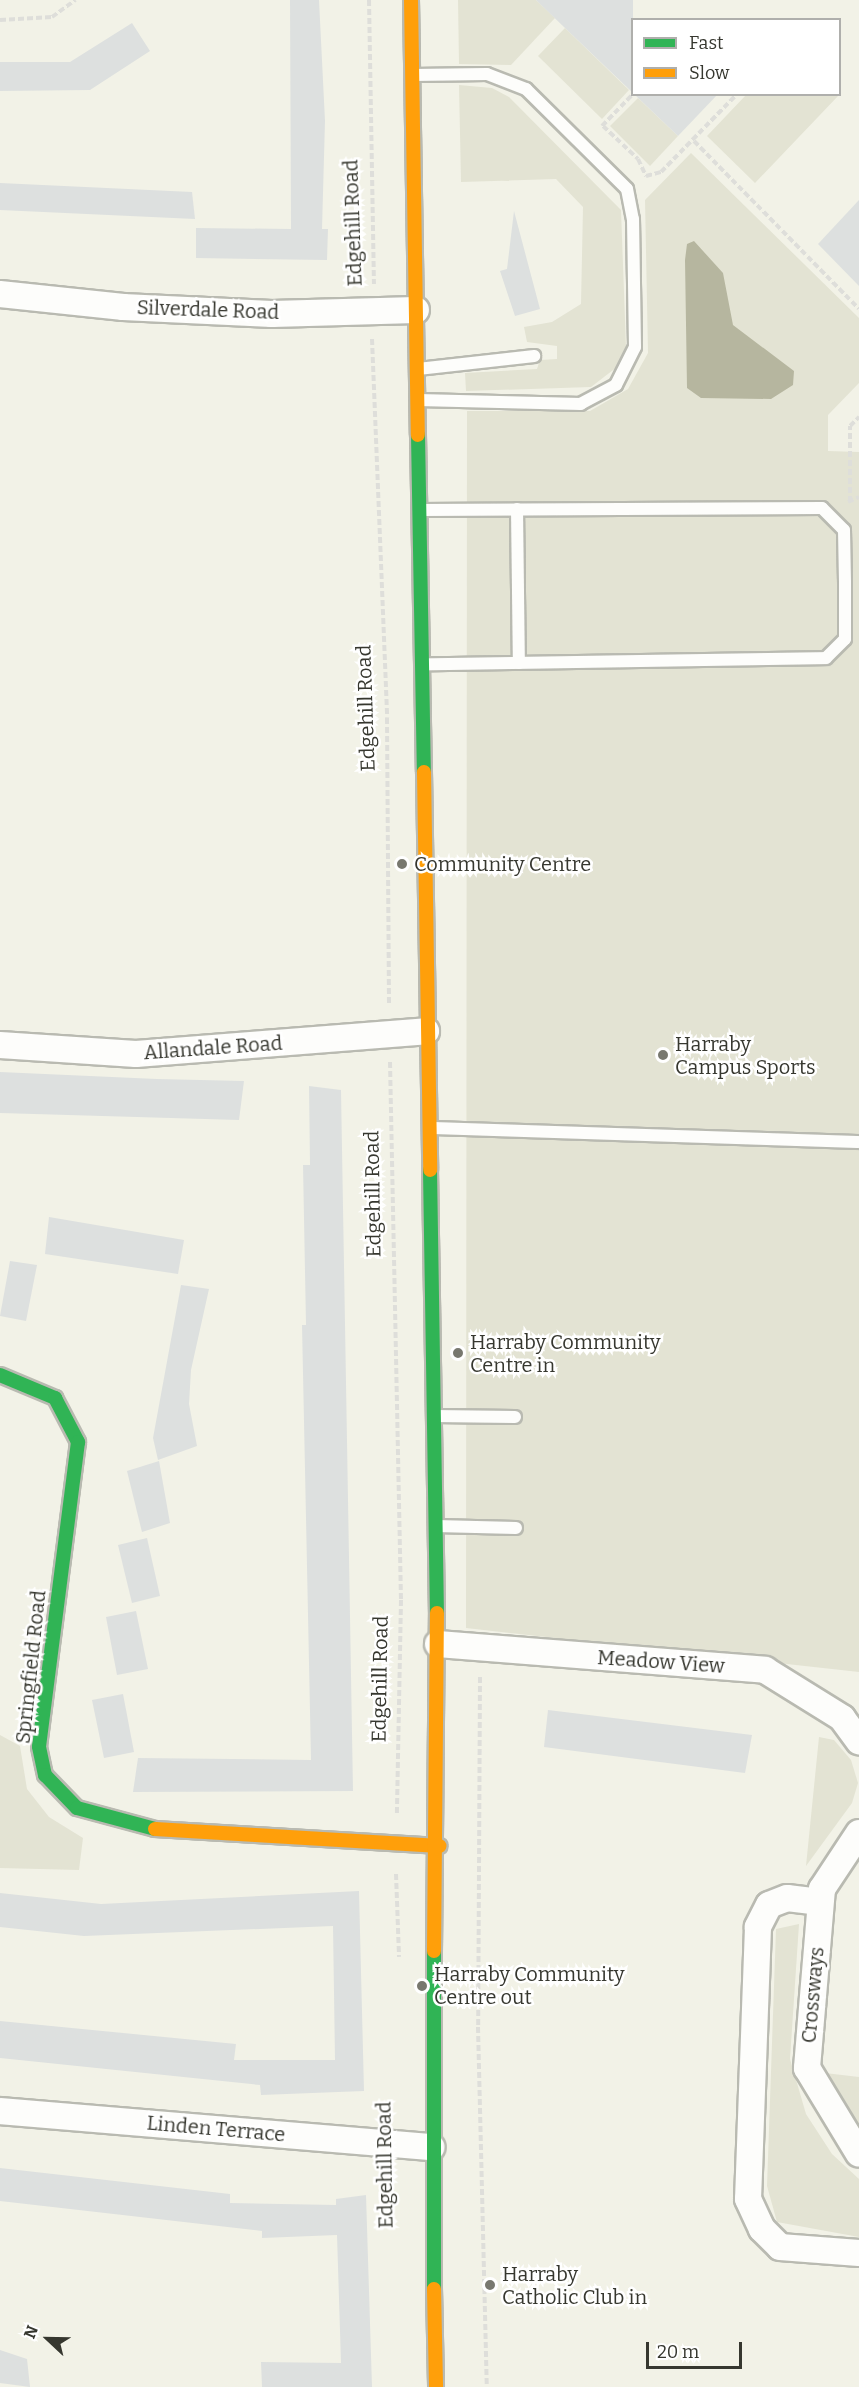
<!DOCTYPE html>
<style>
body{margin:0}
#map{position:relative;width:859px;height:2387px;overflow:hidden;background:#f2f2e7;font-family:Bitter,serif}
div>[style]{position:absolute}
.green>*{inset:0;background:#e3e3d3}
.water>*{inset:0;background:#b6b69f}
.building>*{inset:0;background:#dde0df}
.path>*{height:4px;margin-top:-2px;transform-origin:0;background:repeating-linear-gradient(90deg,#dededa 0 6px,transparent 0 9px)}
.roads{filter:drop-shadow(2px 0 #b9bab1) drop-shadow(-2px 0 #b9bab1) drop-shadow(0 2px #b9bab1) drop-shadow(0 -2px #b9bab1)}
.lane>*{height:12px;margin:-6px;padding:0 6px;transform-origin:6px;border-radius:6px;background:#fdfdfb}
.street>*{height:26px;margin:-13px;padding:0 13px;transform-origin:13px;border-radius:13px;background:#fdfdfb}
.fast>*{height:14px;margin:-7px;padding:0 7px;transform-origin:7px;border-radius:7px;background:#30b455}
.slow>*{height:14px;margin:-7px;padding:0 7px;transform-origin:7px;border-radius:7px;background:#ff9f0a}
.dots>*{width:16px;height:16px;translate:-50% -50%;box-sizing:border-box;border:3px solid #fff;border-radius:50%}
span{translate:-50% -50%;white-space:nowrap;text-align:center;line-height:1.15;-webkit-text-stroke:5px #fff;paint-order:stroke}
.street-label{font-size:20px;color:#36372f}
.poi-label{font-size:20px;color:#36372f}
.left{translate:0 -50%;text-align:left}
.legend{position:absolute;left:631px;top:18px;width:210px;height:78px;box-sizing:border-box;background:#fff;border:2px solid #afafac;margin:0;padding:8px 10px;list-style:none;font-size:18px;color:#36372f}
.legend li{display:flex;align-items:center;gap:12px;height:30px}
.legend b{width:30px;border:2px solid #afafac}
.north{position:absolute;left:18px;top:2309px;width:60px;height:60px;-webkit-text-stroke:4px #fff;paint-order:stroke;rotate:292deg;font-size:16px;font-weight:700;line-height:24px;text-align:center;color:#36372f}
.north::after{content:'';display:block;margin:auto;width:21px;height:27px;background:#36372f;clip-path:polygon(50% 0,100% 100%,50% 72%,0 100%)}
.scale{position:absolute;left:646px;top:2342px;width:96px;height:27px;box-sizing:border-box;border:3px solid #36372f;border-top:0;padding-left:8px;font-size:18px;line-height:21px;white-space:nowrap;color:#36372f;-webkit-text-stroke:4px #fff;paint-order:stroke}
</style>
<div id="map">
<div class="green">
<div style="clip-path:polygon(458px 0,536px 0,555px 18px,511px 65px,459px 64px)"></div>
<div style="clip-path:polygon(565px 28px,629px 90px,602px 119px,538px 56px)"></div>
<div style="clip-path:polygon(459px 85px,492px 88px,509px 97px,621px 210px,626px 347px,617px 367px,591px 387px,466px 391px,465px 373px,537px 369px,540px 360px,557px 359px,557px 346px,527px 342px,524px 327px,552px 322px,581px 304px,583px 207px,556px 179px,461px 182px)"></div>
<div style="clip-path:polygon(746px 95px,746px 94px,839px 95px,755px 183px,707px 136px)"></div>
<div style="clip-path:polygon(638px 98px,678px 136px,650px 166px,610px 126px)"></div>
<div style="clip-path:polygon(691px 153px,859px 318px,859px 383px,828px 415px,828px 451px,859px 452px,859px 1672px,466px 1628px,467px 411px,590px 411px,628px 389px,648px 353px,645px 200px)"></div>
<div style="clip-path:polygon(0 1735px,20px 1746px,27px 1789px,49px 1817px,83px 1838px,79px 1870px,0 1868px)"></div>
<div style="clip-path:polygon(819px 1737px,834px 1740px,851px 1760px,858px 1783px,852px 1803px,806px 1866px)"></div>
<div style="clip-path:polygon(799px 1924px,790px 2059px,806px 2114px,832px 2154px,859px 2179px,859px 2237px,777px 2222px,767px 2186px,776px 1929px)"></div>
<div style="clip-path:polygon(825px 2073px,859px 2077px,859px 2135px)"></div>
</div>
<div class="water">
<div style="clip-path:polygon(694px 241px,723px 273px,733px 325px,794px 371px,793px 385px,771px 399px,701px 398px,687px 388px,685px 260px,687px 244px)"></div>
</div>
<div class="building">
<div style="clip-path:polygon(290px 0,319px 0,325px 121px,322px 229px,328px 229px,327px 260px,196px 258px,196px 228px,291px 229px)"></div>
<div style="clip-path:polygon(536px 0,633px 0,633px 93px,565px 28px)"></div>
<div style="clip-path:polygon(132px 23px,150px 51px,90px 90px,0 91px,0 62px,70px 62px)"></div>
<div style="clip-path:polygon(634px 94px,718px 94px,678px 136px)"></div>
<div style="clip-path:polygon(0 183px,192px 192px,195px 219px,0 210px)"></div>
<div style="clip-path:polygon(859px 200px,859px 286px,818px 244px)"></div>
<div style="clip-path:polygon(514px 211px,540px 309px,515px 316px,500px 271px,507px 269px)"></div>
<div style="clip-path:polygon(0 1072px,157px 1079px,244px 1081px,239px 1120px,0 1113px)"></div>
<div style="clip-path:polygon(309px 1086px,341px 1090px,353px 1791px,133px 1792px,138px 1758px,311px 1760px,302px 1325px,306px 1325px,303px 1165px,310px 1165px)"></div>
<div style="clip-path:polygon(49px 1217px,184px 1240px,178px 1274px,45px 1254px)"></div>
<div style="clip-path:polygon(10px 1261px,37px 1265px,26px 1321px,0 1316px)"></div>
<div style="clip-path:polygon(181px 1285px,209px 1289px,191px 1370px,189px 1404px,197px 1446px,158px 1460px,153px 1438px)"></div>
<div style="clip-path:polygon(159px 1461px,170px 1523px,142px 1532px,127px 1471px)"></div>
<div style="clip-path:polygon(147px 1538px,160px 1596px,132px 1603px,118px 1545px)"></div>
<div style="clip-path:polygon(136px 1611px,148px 1669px,117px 1675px,106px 1617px)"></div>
<div style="clip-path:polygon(123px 1694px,134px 1752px,104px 1758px,92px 1700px)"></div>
<div style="clip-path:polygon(548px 1710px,752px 1735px,745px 1773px,544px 1747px)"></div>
<div style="clip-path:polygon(359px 1891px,364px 2091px,261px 2095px,260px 2085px,0 2058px,0 2021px,236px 2044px,234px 2060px,335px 2060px,333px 1926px,84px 1936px,0 1927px,0 1893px,101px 1904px)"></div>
<div style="clip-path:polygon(0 2168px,230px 2194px,230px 2203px,336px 2205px,336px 2199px,366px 2195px,372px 2387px,262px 2387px,261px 2362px,341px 2363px,337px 2235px,262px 2238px,262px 2231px,0 2201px)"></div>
<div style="clip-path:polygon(0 2350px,27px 2359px,30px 2387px,0 2383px)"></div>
</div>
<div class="path">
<div style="left:369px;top:0;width:284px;rotate:89deg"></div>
<div style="left:0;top:20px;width:52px;rotate:-3.3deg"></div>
<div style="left:52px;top:17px;width:29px;rotate:-36deg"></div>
<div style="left:602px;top:126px;width:45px;rotate:-45.9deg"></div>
<div style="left:603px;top:126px;width:48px;rotate:43.3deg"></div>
<div style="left:638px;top:159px;width:19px;rotate:65deg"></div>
<div style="left:646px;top:176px;width:16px;rotate:-15deg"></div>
<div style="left:661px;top:172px;width:109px;rotate:-45.7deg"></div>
<div style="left:694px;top:141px;width:235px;rotate:45.5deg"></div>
<div style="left:372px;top:339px;width:379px;rotate:87.7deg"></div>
<div style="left:387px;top:718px;width:288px;rotate:89.6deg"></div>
<div style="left:848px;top:502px;width:12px;rotate:-24deg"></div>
<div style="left:850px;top:502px;width:76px;rotate:-90deg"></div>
<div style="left:850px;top:426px;width:13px;rotate:-45deg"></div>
<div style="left:390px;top:1062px;width:538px;rotate:88.83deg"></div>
<div style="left:401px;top:1600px;width:213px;rotate:91.1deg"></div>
<div style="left:480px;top:1677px;width:350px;rotate:90.3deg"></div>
<div style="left:478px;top:2027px;width:360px;rotate:88.6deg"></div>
<div style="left:396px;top:1874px;width:83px;rotate:87.9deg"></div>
</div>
<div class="roads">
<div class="lane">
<div style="left:413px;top:75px;width:74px;rotate:-0.8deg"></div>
<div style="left:487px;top:74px;width:42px;rotate:21deg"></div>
<div style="left:526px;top:89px;width:142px;rotate:44.7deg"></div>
<div style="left:627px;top:189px;width:31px;rotate:79deg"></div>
<div style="left:633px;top:219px;width:128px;rotate:89.1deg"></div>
<div style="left:635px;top:347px;width:42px;rotate:116.6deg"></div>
<div style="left:616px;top:385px;width:40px;rotate:152deg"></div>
<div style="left:581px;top:404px;width:163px;rotate:-178.6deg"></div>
<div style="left:418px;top:369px;width:117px;rotate:-6.4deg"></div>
<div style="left:517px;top:509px;width:154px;rotate:89.3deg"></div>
<div style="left:421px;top:510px;width:401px;rotate:-0.3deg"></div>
<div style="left:822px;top:508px;width:31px;rotate:45deg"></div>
<div style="left:844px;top:530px;width:53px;rotate:88.9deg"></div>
<div style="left:845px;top:583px;width:56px;rotate:90deg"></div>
<div style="left:845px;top:639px;width:27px;rotate:135deg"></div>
<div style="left:826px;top:658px;width:403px;rotate:179.1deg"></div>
<div style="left:432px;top:1128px;width:427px;rotate:1.9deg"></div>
<div style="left:434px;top:1416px;width:81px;rotate:0.7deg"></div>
<div style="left:436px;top:1526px;width:80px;rotate:1.4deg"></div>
</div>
<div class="street">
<div style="left:0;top:294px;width:124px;rotate:6deg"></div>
<div style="left:123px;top:307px;width:149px;rotate:2.7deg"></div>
<div style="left:272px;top:314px;width:144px;rotate:-1.6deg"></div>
<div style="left:0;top:1045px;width:136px;rotate:3.8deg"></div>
<div style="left:136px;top:1054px;width:291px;rotate:-4.5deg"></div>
<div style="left:438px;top:1644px;width:328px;rotate:4.5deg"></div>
<div style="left:765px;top:1670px;width:91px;rotate:31.9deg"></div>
<div style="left:842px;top:1718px;width:29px;rotate:54deg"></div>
<div style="left:859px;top:1833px;width:67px;rotate:123.5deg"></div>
<div style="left:822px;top:1889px;width:180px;rotate:94.8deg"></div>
<div style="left:807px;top:2068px;width:100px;rotate:58.8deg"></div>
<div style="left:820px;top:1902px;width:33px;rotate:-173deg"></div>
<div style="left:787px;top:1898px;width:19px;rotate:159deg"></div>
<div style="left:769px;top:1905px;width:25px;rotate:117deg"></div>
<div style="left:758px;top:1927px;width:272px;rotate:92.1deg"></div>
<div style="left:748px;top:2199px;width:33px;rotate:65deg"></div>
<div style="left:762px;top:2229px;width:25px;rotate:45deg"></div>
<div style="left:780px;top:2247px;width:79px;rotate:4.3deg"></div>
<div style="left:0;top:2111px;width:433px;rotate:4.8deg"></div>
</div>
<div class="fast">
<div style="left:418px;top:435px;width:337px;rotate:89deg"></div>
<div style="left:430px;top:1170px;width:443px;rotate:89.1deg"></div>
<div style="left:0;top:1375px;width:60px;rotate:22.7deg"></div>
<div style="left:55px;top:1398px;width:50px;rotate:62.4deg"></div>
<div style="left:78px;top:1442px;width:307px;rotate:97.3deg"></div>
<div style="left:39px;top:1747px;width:29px;rotate:78deg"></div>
<div style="left:45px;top:1775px;width:46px;rotate:45.9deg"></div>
<div style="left:77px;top:1808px;width:81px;rotate:15.1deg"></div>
<div style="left:434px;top:1951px;width:338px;rotate:90deg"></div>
</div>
<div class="slow">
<div style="left:411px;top:0;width:435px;rotate:89.1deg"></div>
<div style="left:424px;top:772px;width:398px;rotate:89.1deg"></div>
<div style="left:155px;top:1829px;width:285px;rotate:3.4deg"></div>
<div style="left:434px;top:1951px;width:338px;rotate:-89.5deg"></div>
<div style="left:434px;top:2289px;width:98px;rotate:88.8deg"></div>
</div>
</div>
<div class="dots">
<div style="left:402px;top:864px;background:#78786f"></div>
<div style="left:663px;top:1055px;background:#78786f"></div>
<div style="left:458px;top:1353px;background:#78786f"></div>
<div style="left:422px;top:1986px;background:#78786f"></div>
<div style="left:490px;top:2285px;background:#78786f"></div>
</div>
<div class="street-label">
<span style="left:353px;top:223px;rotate:-92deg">Edgehill Road</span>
<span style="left:208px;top:310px;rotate:2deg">Silverdale Road</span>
<span style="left:366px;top:708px;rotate:-92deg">Edgehill Road</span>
<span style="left:213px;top:1048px;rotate:-4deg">Allandale Road</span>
<span style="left:373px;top:1194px;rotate:-91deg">Edgehill Road</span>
<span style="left:661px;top:1662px;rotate:4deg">Meadow View</span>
<span style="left:31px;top:1667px;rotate:-84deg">Springfield Road</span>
<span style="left:380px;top:1679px;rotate:-89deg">Edgehill Road</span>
<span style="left:813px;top:1995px;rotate:-85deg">Crossways</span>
<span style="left:216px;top:2129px;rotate:5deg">Linden Terrace</span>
<span style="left:385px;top:2165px;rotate:-91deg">Edgehill Road</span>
</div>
<div class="poi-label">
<span class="left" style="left:414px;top:864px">Community Centre</span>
<span class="left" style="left:675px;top:1056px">Harraby<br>Campus Sports</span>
<span class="left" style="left:470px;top:1354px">Harraby Community<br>Centre in</span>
<span class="left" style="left:434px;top:1986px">Harraby Community<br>Centre out</span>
<span class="left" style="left:502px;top:2286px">Harraby<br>Catholic Club in</span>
</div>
<ul class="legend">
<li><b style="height:8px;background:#30b455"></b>Fast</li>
<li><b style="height:8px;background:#ff9f0a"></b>Slow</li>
</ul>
<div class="north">N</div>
<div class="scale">20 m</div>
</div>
